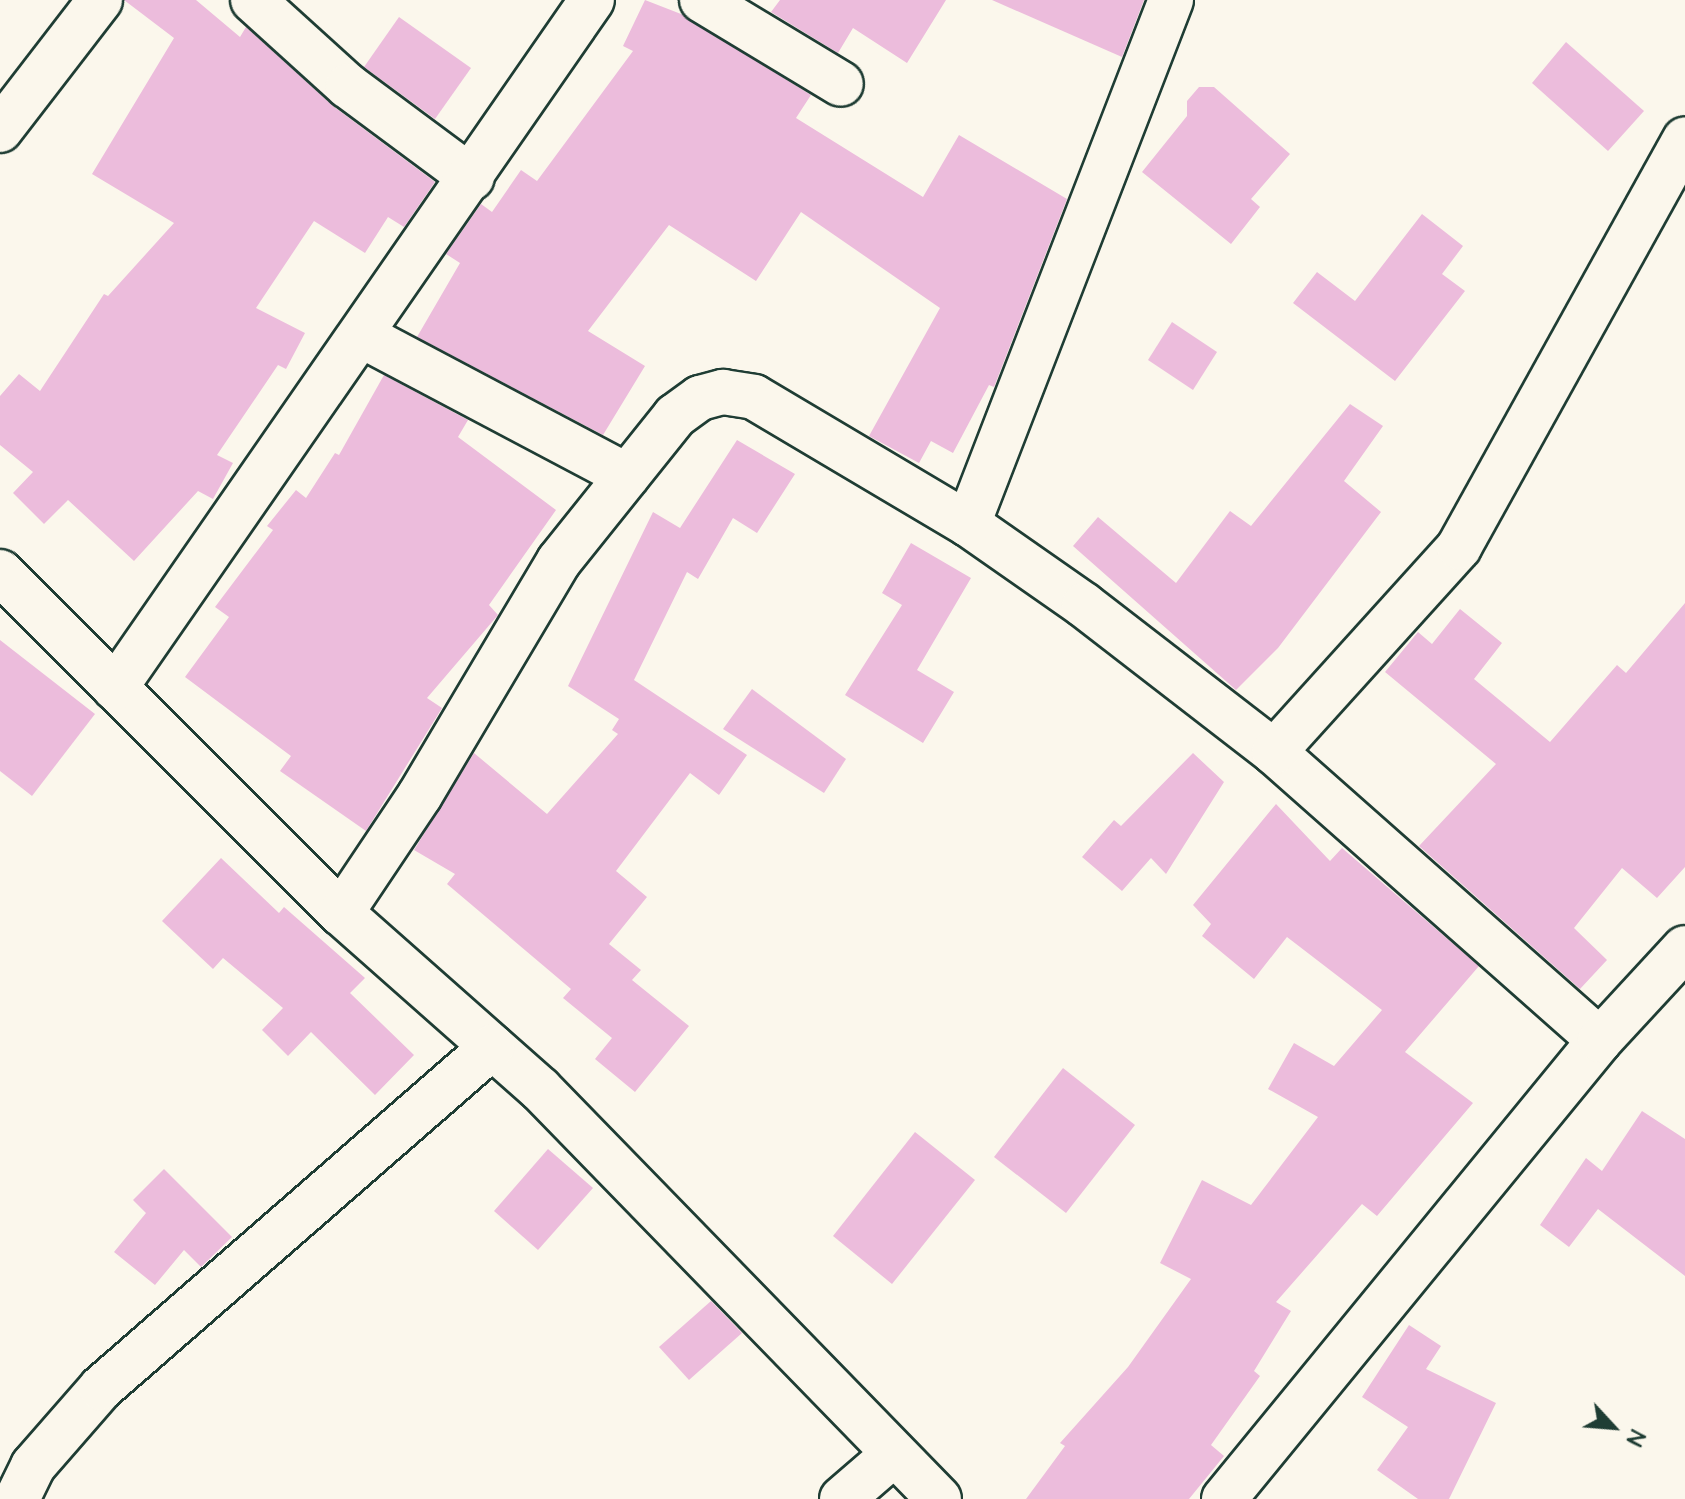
<!DOCTYPE html>
<style>
body{margin:0}
#map{position:relative;width:1685px;height:1499px;overflow:hidden;background:#fbf7ec;font-family:"Architects Daughter",sans-serif}
div>[style]{position:absolute}
.building>*{inset:0;background:#ecbcdc}
.roads{filter:drop-shadow(2px 0 #1f3d34) drop-shadow(-2px 0 #1f3d34) drop-shadow(0 2px #1f3d34) drop-shadow(0 -2px #1f3d34)}
.minor>*{height:44px;margin:-22px;padding:0 22px;transform-origin:22px;border-radius:22px;background:#fbf7ec}
span{translate:-50% -50%;white-space:nowrap;text-align:center;line-height:1.15;-webkit-text-stroke:6px #fbf7ec;paint-order:stroke}
.north{position:absolute;left:1573px;top:1387px;width:80px;height:80px;-webkit-text-stroke:6px #fbf7ec;paint-order:stroke;rotate:116deg;font-size:22px;font-weight:700;line-height:32px;text-align:center;color:#1f3d34}
.north::after{content:'';display:block;margin:auto;width:28px;height:36px;background:#1f3d34;clip-path:polygon(50% 0,100% 100%,50% 72%,0 100%)}
</style>
<div id="map">
<div class="building">
<div style="clip-path:polygon(124px 0,196px 0,240px 37px,246px 27px,333px 106px,435px 182px,404px 227px,388px 217px,365px 253px,314px 221px,256px 308px,305px 333px,286px 369px,278px 365px,217px 455px,233px 463px,213px 499px,198px 491px,134px 561px,68px 500px,44px 524px,13px 493px,33px 472px,0 445px,0 396px,19px 374px,40px 391px,104px 294px,108px 296px,174px 223px,92px 174px,174px 38px)"></div>
<div style="clip-path:polygon(645px 0,681px 14px,811px 95px,796px 118px,923px 197px,959px 135px,1067px 199px,994px 387px,989px 385px,953px 453px,931px 441px,919px 463px,869px 436px,940px 308px,801px 212px,756px 281px,669px 225px,588px 331px,645px 366px,603px 435px,417px 337px,460px 263px,446px 254px,481px 204px,492px 212px,521px 170px,537px 181px,633px 51px,623px 46px)"></div>
<div style="clip-path:polygon(780px 0,946px 0,907px 63px,853px 28px,838px 53px,771px 12px)"></div>
<div style="clip-path:polygon(992px 0,1144px 0,1122px 57px)"></div>
<div style="clip-path:polygon(399px 17px,471px 68px,435px 119px,364px 67px)"></div>
<div style="clip-path:polygon(1566px 42px,1644px 111px,1608px 151px,1532px 83px)"></div>
<div style="clip-path:polygon(1199px 87px,1214px 87px,1290px 154px,1251px 199px,1260px 207px,1231px 244px,1142px 172px,1187px 116px,1187px 101px)"></div>
<div style="clip-path:polygon(1422px 214px,1463px 246px,1442px 274px,1465px 291px,1395px 381px,1293px 303px,1317px 272px,1355px 301px)"></div>
<div style="clip-path:polygon(1172px 322px,1217px 352px,1193px 390px,1148px 360px)"></div>
<div style="clip-path:polygon(384px 375px,468px 420px,458px 437px,556px 510px,489px 605px,498px 615px,427px 698px,442px 708px,366px 831px,280px 771px,291px 756px,185px 677px,229px 617px,215px 607px,273px 530px,267px 526px,296px 490px,306px 498px,335px 453px,339px 455px)"></div>
<div style="clip-path:polygon(1350px 404px,1383px 426px,1344px 481px,1381px 512px,1278px 648px,1236px 690px,1073px 546px,1098px 517px,1176px 583px,1230px 511px,1251px 526px)"></div>
<div style="clip-path:polygon(737px 440px,795px 474px,757px 533px,733px 518px,698px 579px,687px 572px,634px 680px,747px 755px,719px 795px,690px 773px,616px 871px,647px 897px,609px 944px,641px 970px,632px 980px,689px 1026px,635px 1092px,595px 1059px,612px 1038px,563px 998px,571px 989px,447px 884px,455px 874px,414px 850px,474px 753px,547px 814px,618px 734px,612px 730px,619px 719px,568px 686px,653px 512px,680px 528px)"></div>
<div style="clip-path:polygon(911px 543px,971px 578px,917px 670px,954px 692px,923px 743px,845px 695px,902px 605px,882px 593px)"></div>
<div style="clip-path:polygon(1685px 603px,1685px 867px,1657px 898px,1622px 868px,1574px 928px,1607px 960px,1580px 989px,1419px 846px,1496px 764px,1385px 672px,1418px 632px,1432px 644px,1460px 609px,1502px 643px,1474px 679px,1550px 742px,1617px 665px,1626px 673px)"></div>
<div style="clip-path:polygon(0 640px,95px 714px,32px 796px,0 771px)"></div>
<div style="clip-path:polygon(752px 689px,846px 759px,824px 793px,723px 729px)"></div>
<div style="clip-path:polygon(1193px 753px,1224px 782px,1166px 874px,1151px 858px,1122px 891px,1082px 857px,1114px 820px,1121px 826px)"></div>
<div style="clip-path:polygon(1276px 804px,1330px 861px,1342px 848px,1479px 966px,1405px 1052px,1473px 1103px,1377px 1216px,1362px 1204px,1276px 1302px,1291px 1311px,1254px 1371px,1260px 1376px,1211px 1445px,1224px 1456px,1189px 1499px,1026px 1499px,1065px 1446px,1060px 1443px,1128px 1367px,1191px 1279px,1160px 1263px,1202px 1180px,1251px 1205px,1318px 1117px,1268px 1089px,1294px 1043px,1334px 1066px,1382px 1010px,1287px 937px,1254px 979px,1202px 936px,1211px 924px,1193px 905px)"></div>
<div style="clip-path:polygon(221px 858px,279px 913px,284px 907px,365px 978px,350px 993px,414px 1055px,375px 1095px,311px 1032px,288px 1056px,262px 1030px,283px 1008px,223px 958px,213px 969px,162px 921px)"></div>
<div style="clip-path:polygon(1063px 1068px,1135px 1125px,1066px 1213px,994px 1157px)"></div>
<div style="clip-path:polygon(1642px 1111px,1685px 1139px,1685px 1276px,1598px 1209px,1569px 1247px,1540px 1225px,1586px 1158px,1602px 1171px)"></div>
<div style="clip-path:polygon(915px 1132px,975px 1180px,892px 1284px,833px 1236px)"></div>
<div style="clip-path:polygon(548px 1149px,593px 1188px,538px 1250px,494px 1211px)"></div>
<div style="clip-path:polygon(164px 1169px,232px 1237px,201px 1267px,184px 1250px,155px 1285px,114px 1252px,146px 1213px,133px 1200px)"></div>
<div style="clip-path:polygon(711px 1301px,742px 1333px,689px 1380px,659px 1347px)"></div>
<div style="clip-path:polygon(1409px 1325px,1441px 1346px,1426px 1369px,1496px 1403px,1449px 1499px,1418px 1499px,1377px 1470px,1408px 1427px,1362px 1397px)"></div>
</div>
<div class="roads">
<div class="minor">
<div style="left:253px;top:0;width:128px;rotate:42.2deg"></div>
<div style="left:348px;top:86px;width:154px;rotate:36.6deg"></div>
<div style="left:702px;top:0;width:162px;rotate:31.1deg"></div>
<div style="left:1171px;top:0;width:562px;rotate:111.18deg"></div>
<div style="left:968px;top:524px;width:141px;rotate:34.9deg"></div>
<div style="left:1084px;top:605px;width:240px;rotate:37.7deg"></div>
<div style="left:1274px;top:752px;width:435px;rotate:41.5deg"></div>
<div style="left:0;top:130px;width:164px;rotate:-52.4deg"></div>
<div style="left:361px;top:335px;width:301px;rotate:27.9deg"></div>
<div style="left:0;top:572px;width:482px;rotate:45deg"></div>
<div style="left:341px;top:913px;width:266px;rotate:41.5deg"></div>
<div style="left:540px;top:1089px;width:572px;rotate:45.78deg"></div>
<div style="left:115px;top:688px;width:837px;rotate:-55.27deg"></div>
<div style="left:1274px;top:752px;width:276px;rotate:-47.9deg"></div>
<div style="left:1459px;top:547px;width:466px;rotate:-61deg"></div>
<div style="left:341px;top:913px;width:142px;rotate:-56.2deg"></div>
<div style="left:420px;top:795px;width:272px;rotate:-59.3deg"></div>
<div style="left:559px;top:561px;width:186px;rotate:-51.3deg"></div>
<div style="left:675px;top:416px;width:31px;rotate:-36deg"></div>
<div style="left:700px;top:398px;width:24px;rotate:-15deg"></div>
<div style="left:723px;top:392px;width:31px;rotate:9deg"></div>
<div style="left:754px;top:397px;width:249px;rotate:30.7deg"></div>
<div style="left:17px;top:1499px;width:37px;rotate:-64deg"></div>
<div style="left:33px;top:1466px;width:103px;rotate:-48.9deg"></div>
<div style="left:101px;top:1388px;width:519px;rotate:-41.09deg"></div>
<div style="left:842px;top:1499px;width:67px;rotate:-40.8deg"></div>
<div style="left:1224px;top:1499px;width:593px;rotate:-50.68deg"></div>
<div style="left:1600px;top:1040px;width:125px;rotate:-47.3deg"></div>
</div>
</div>
<div class="north">N</div>
</div>
